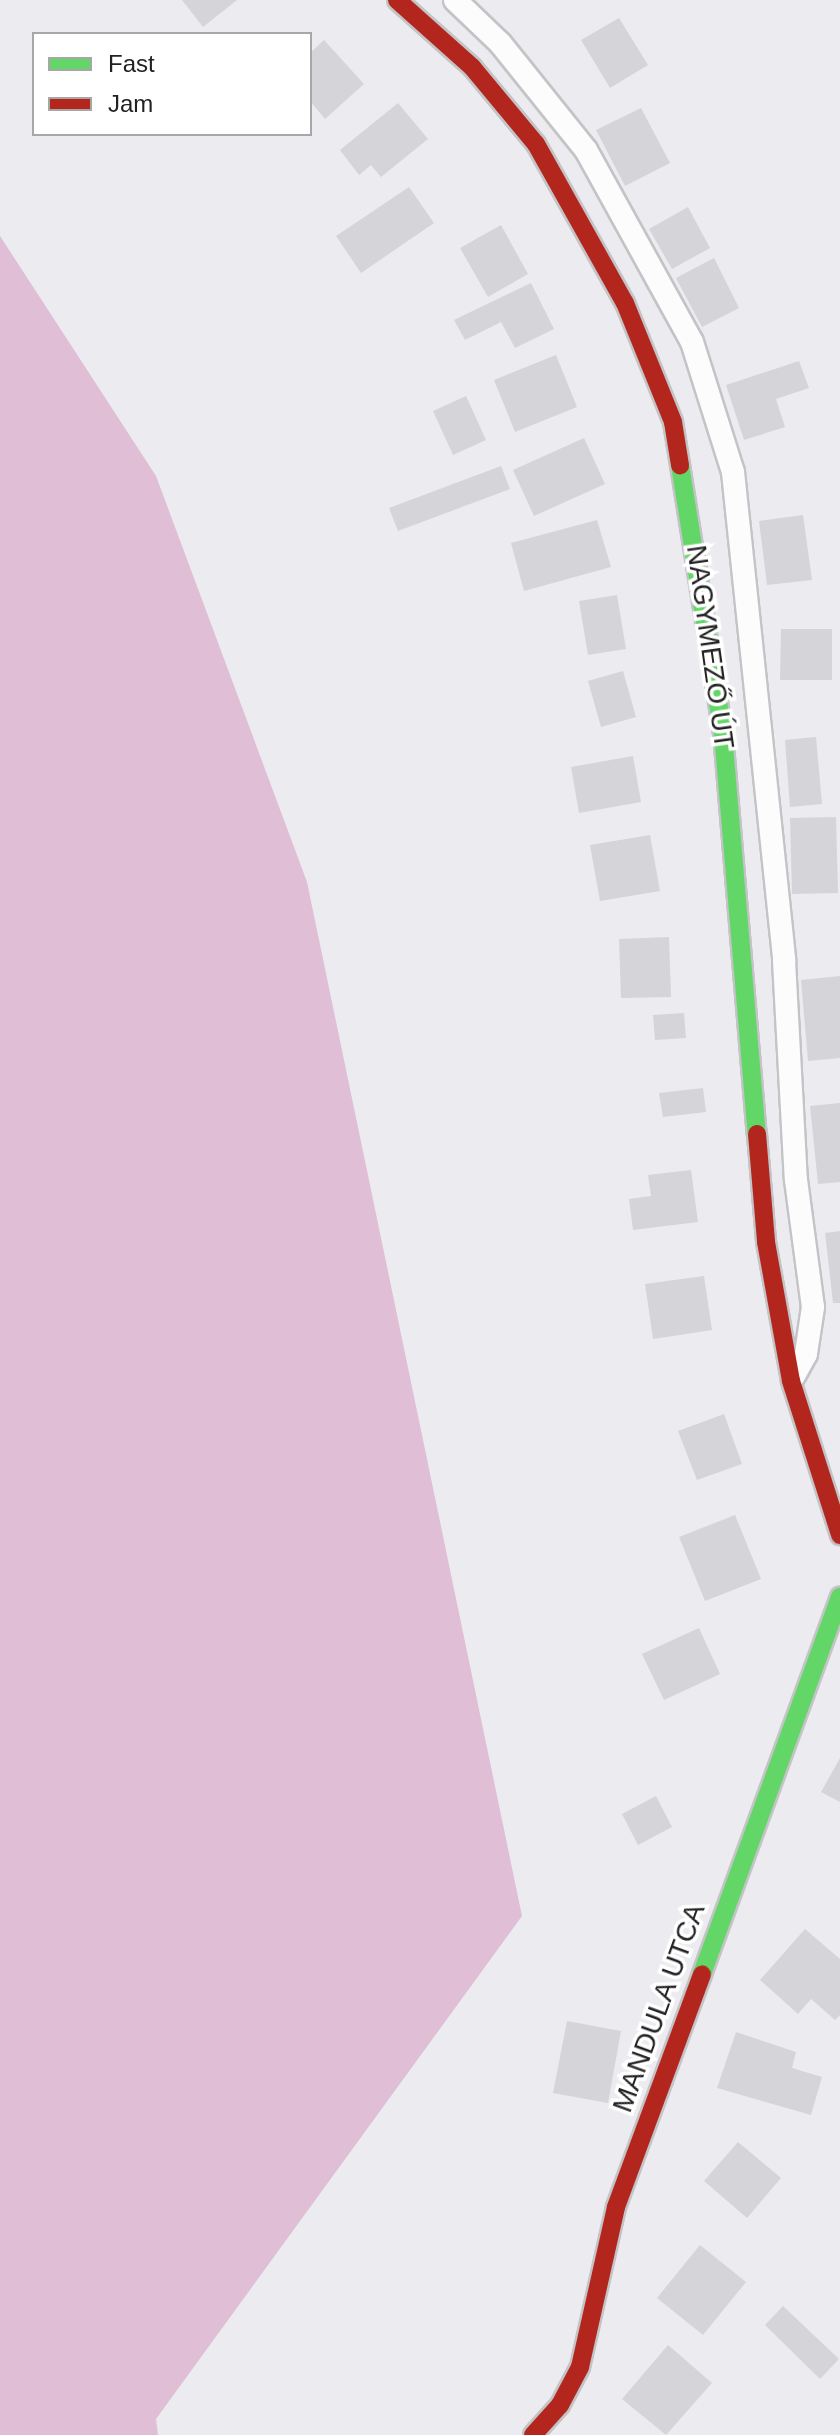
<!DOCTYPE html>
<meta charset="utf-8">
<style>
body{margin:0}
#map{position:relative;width:840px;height:2435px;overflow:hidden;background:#ecebf0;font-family:Helvetica,sans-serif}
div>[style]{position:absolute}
.forest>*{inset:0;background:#dfbed6}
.building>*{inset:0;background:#d5d4d9}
.roads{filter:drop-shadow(2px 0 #c4c3c6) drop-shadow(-2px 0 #c4c3c6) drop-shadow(0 2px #c4c3c6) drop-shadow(0 -2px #c4c3c6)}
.lane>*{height:22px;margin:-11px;padding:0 11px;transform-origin:11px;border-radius:11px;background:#fcfcfd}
.fast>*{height:18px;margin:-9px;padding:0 9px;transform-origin:9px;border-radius:9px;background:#63d668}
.jam>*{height:18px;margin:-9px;padding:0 9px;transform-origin:9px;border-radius:9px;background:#b3261e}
span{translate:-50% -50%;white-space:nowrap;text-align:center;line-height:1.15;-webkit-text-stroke:7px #fff;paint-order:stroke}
.street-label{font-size:28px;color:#222}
.legend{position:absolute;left:32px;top:32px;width:280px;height:104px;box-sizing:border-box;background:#fff;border:2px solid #a7a7a7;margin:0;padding:10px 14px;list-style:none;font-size:24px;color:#222}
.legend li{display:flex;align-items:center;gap:16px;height:40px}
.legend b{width:40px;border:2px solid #a7a7a7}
</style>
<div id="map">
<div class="forest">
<div style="clip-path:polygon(0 236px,156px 476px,307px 882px,522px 1916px,156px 2419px,158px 2435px,0 2435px)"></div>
</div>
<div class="building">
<div style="clip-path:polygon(182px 0,237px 0,203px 27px)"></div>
<div style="clip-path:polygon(619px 18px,648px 65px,610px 88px,581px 40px)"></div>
<div style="clip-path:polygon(324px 40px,364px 84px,325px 119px,310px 101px,310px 53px)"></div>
<div style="clip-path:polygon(398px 103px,428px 139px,381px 177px,371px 165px,359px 175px,340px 150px)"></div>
<div style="clip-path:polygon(641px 108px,670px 163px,625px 186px,596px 130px)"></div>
<div style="clip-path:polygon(409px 187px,434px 223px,361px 273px,336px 236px)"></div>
<div style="clip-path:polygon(688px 207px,710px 248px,672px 269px,649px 229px)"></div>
<div style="clip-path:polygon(501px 225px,528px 274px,488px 297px,460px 248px)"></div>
<div style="clip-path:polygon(714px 258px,739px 308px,702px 327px,676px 278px)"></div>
<div style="clip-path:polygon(531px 283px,554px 329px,515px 348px,501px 322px,465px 340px,454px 320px)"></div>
<div style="clip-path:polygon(556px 355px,577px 407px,515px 432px,494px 380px)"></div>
<div style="clip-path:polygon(799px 361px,809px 388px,776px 399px,785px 427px,744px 440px,726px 385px)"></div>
<div style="clip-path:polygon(466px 396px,486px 440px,453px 455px,433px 411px)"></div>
<div style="clip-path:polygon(584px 438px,605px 484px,534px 516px,513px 470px)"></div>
<div style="clip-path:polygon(501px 466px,510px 489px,398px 531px,389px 508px)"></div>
<div style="clip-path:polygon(803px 515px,812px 580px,767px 585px,759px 521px)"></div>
<div style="clip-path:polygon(597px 520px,611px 567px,524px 591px,511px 543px)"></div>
<div style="clip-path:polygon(617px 595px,626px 649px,588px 655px,579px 601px)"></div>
<div style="clip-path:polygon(781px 629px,832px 629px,832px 680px,780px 680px)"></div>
<div style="clip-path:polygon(623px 671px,636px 717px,601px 727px,588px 681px)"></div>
<div style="clip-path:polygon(816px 737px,822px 804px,790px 807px,785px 740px)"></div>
<div style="clip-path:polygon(633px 756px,641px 802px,579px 813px,571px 767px)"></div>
<div style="clip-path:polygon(836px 817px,838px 893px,792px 894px,790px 818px)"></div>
<div style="clip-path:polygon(650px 835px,660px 891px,600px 901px,590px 845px)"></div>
<div style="clip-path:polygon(669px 937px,671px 997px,621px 998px,619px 939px)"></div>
<div style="clip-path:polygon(840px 976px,840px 1058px,808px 1061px,801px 980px)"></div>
<div style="clip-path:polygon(684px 1013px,686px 1038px,655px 1040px,653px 1015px)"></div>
<div style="clip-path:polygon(703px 1088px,706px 1112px,663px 1117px,659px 1093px)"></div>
<div style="clip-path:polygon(840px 1103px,840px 1182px,818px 1184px,810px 1106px)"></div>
<div style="clip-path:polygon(691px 1170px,698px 1222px,633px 1230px,629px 1199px,651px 1196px,648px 1175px)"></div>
<div style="clip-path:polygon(840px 1231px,840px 1303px,833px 1303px,825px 1233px)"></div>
<div style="clip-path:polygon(704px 1276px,712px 1330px,653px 1339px,645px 1284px)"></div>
<div style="clip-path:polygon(724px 1414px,742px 1464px,697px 1480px,678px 1431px)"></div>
<div style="clip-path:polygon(735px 1515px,761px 1579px,705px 1601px,679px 1537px)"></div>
<div style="clip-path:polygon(699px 1628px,720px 1674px,664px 1700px,642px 1654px)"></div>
<div style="clip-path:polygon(840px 1758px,840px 1802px,821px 1792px)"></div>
<div style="clip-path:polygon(656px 1796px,672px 1827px,638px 1845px,622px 1814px)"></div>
<div style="clip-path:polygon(805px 1929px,840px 1959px,840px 2015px,835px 2020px,811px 1999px,798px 2014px,760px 1980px)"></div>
<div style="clip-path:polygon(567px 2021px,621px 2031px,608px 2103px,553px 2093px)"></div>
<div style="clip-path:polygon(736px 2032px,796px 2052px,792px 2068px,822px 2077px,811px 2115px,717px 2088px)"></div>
<div style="clip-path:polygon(738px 2142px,781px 2178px,747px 2218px,704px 2181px)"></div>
<div style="clip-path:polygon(700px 2245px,746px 2282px,703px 2335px,657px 2298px)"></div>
<div style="clip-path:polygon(783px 2306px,839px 2359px,820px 2379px,765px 2325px)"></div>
<div style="clip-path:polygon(668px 2345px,712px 2383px,666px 2435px,622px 2399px)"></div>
</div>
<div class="roads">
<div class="lane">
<div style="left:455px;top:0;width:62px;rotate:43.7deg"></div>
<div style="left:500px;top:43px;width:137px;rotate:51.2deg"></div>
<div style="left:586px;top:150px;width:219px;rotate:61.1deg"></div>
<div style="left:692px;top:342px;width:136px;rotate:72.5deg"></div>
<div style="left:733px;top:472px;width:492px;rotate:84deg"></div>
<div style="left:784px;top:961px;width:219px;rotate:86.9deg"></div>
<div style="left:796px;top:1180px;width:128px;rotate:82.4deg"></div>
<div style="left:813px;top:1307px;width:48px;rotate:98.5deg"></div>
<div style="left:806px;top:1354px;width:25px;rotate:119deg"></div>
</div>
<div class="fast">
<div style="left:680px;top:465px;width:271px;rotate:80.9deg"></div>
<div style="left:723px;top:733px;width:402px;rotate:85.2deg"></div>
<div style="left:702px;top:1974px;width:402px;rotate:-69.9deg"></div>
</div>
<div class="jam">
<div style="left:397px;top:0;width:101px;rotate:41.8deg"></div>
<div style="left:472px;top:67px;width:100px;rotate:50.3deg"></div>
<div style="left:536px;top:144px;width:182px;rotate:60.8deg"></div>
<div style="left:625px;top:303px;width:128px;rotate:68deg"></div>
<div style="left:673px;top:422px;width:44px;rotate:80.8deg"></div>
<div style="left:757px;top:1134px;width:108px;rotate:85.2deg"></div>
<div style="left:766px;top:1242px;width:141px;rotate:79.8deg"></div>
<div style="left:791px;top:1381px;width:162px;rotate:72.3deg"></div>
<div style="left:533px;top:2435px;width:40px;rotate:-48deg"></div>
<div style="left:560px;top:2405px;width:43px;rotate:-62.2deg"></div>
<div style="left:580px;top:2367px;width:164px;rotate:-77.3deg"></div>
<div style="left:616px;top:2207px;width:248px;rotate:-69.7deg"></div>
</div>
</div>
<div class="street-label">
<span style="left:710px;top:647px;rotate:82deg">NAGYMEZŐ ÚT</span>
<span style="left:659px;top:2008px;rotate:-70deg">MANDULA UTCA</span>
</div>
<ul class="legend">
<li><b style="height:10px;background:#63d668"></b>Fast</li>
<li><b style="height:10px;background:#b3261e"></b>Jam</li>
</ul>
</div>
